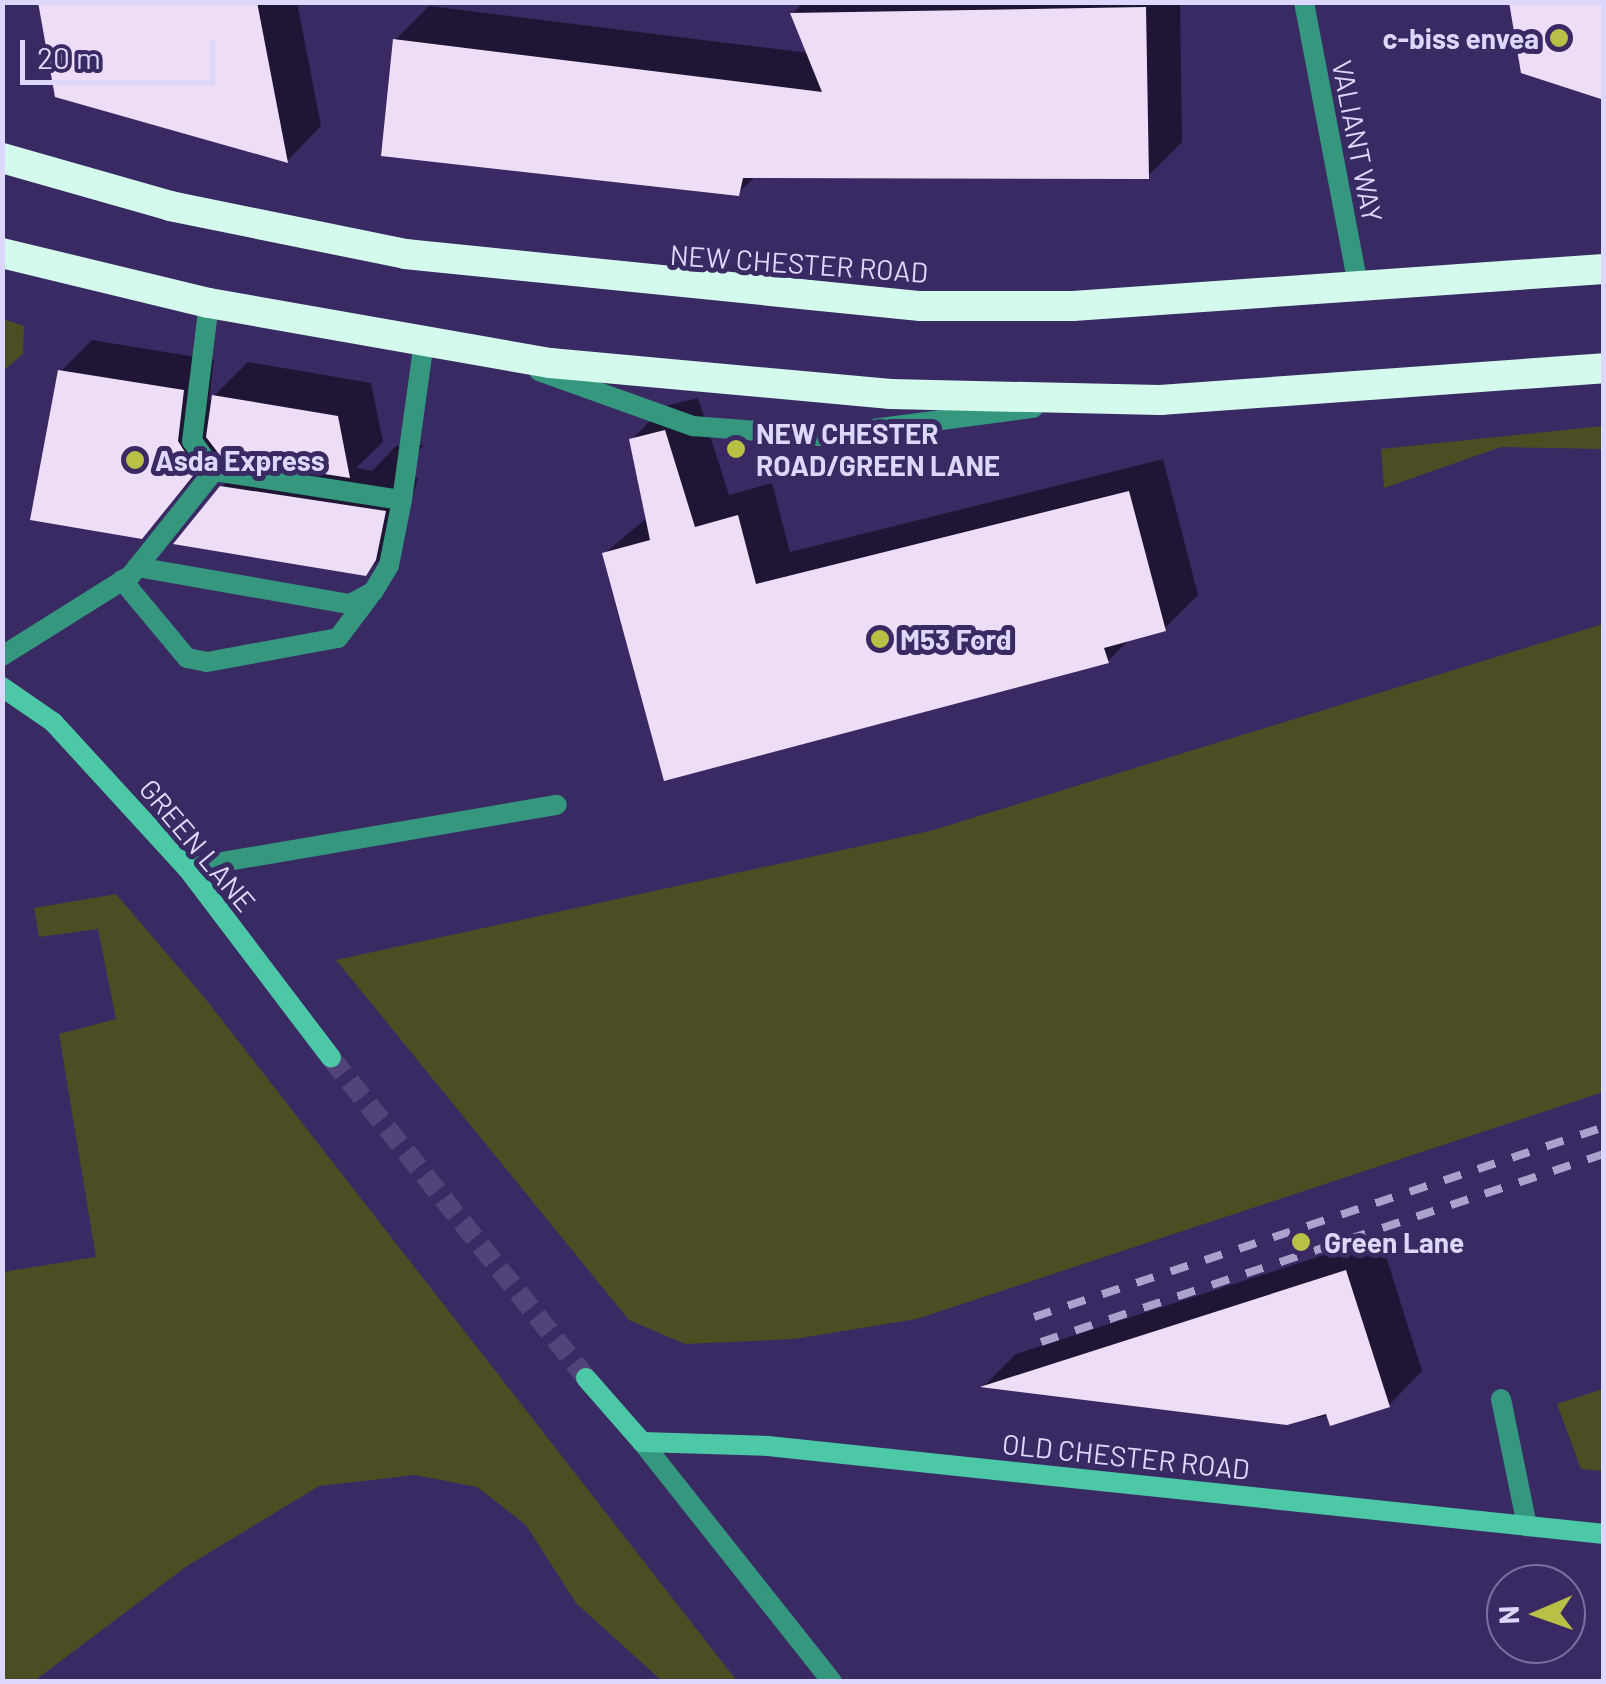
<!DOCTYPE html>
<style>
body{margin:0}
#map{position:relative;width:1606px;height:1684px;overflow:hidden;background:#392a63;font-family:Barlow,sans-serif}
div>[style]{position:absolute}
.green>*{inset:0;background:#4b4e23}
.shadow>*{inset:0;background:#0007}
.building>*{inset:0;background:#edddf7}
.secondary-tunnel>*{height:20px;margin-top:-10px;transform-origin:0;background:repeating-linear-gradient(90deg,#52447a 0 20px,transparent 0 30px)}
.lane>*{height:20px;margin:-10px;padding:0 10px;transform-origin:10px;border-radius:10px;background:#35977e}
.street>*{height:20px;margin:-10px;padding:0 10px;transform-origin:10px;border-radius:10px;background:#35977e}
.secondary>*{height:20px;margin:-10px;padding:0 10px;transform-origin:10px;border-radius:10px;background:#4cc8a7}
.highway>*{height:30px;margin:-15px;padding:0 15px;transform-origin:15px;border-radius:15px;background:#d3faec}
.rail>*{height:8px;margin-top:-4px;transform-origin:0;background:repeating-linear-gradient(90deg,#aaa1cc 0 18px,transparent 0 36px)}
.dots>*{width:28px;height:28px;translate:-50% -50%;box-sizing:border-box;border:5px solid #392a63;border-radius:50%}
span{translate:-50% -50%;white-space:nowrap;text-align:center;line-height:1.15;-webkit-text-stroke:10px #392a63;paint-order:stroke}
.poi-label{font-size:28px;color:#ddd7fb;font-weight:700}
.right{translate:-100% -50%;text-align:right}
.left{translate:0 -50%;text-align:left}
.street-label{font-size:28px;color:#ddd7fb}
.frame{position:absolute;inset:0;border:5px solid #ddd7fb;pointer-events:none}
.north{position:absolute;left:1486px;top:1564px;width:100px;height:100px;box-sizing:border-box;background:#392a63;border:2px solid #7b6fa0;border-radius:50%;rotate:268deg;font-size:28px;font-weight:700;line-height:40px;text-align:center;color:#ddd7fb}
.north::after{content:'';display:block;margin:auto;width:35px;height:45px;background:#b9c046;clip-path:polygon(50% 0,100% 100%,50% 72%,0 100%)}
.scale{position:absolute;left:20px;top:40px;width:195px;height:45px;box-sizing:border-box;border:5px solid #ddd7fb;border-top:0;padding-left:12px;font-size:30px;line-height:35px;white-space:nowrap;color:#ddd7fb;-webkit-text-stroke:8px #392a63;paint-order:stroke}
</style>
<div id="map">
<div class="green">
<div style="clip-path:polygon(3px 319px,24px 326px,23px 354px,3px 371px)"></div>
<div style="clip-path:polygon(1603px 426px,1603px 449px,1501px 447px,1384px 488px,1381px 449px)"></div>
<div style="clip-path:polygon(1603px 624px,1603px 1092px,917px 1319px,794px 1339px,685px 1344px,629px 1320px,336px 960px,930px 831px)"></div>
<div style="clip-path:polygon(116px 894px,204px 997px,737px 1681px,662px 1681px,576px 1603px,526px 1525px,477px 1487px,415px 1475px,319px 1486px,187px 1566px,34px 1681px,3px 1681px,3px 1272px,96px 1257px,59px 1034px,116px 1019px,98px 929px,39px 937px,34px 908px)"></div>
<div style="clip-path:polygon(1603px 1389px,1603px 1471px,1581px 1469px,1557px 1404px)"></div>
</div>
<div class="shadow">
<div style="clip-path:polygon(41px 2px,297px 2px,321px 126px,288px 160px,58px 95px)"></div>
<div style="clip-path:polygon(804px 2px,1180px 2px,1182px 142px,1148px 176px,756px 176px,738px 193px,395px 40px,429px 6px,809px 53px,792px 14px)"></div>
<div style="clip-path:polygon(92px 340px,214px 360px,209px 401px,248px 362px,371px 383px,383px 442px,356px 468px,372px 471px,396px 446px,424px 445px,396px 475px,418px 478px,400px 539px,366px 573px,222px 487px,249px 460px,218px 449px,142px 536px,61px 371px)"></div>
<div style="clip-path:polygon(698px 398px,729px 495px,772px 483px,790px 552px,1163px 459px,1198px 595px,1164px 629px,1131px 638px,1108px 661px,605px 553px,648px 517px,631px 440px,665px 406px)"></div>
<div style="clip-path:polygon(1380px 1237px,1422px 1371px,1389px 1405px,1287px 1423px,985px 1385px,1016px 1354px)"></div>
</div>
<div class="building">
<div style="clip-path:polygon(38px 2px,257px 2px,288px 163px,55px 97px)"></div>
<div style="clip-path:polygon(1509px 2px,1604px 2px,1604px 100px,1521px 73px)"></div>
<div style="clip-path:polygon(1146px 7px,1149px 179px,743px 178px,739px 196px,381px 156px,393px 39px,822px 92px,790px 13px)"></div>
<div style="clip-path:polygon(58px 370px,184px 390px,178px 441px,197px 471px,142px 539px,30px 520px)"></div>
<div style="clip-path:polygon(212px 395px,338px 416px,350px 478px,222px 458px,206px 437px)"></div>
<div style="clip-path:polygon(665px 430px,695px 527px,738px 515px,756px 584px,1129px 491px,1166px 631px,1104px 648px,1109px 663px,664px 781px,602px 553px,650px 540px,629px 439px)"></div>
<div style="clip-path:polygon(220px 486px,386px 511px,376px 560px,366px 576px,173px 544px)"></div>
<div style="clip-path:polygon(1346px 1270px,1390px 1407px,1330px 1426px,1326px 1414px,1287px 1425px,980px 1387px)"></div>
</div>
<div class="secondary-tunnel">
<div style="left:331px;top:1058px;width:409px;rotate:51.4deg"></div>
</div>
<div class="lane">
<div style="left:209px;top:303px;width:139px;rotate:97deg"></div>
<div style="left:192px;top:441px;width:37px;rotate:54deg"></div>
<div style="left:214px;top:471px;width:190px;rotate:8.8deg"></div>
<div style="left:402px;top:500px;width:161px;rotate:-82.1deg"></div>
<div style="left:539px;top:371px;width:164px;rotate:19.7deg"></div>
<div style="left:693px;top:426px;width:127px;rotate:4.5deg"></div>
<div style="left:820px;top:436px;width:215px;rotate:-7.5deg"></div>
<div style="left:137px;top:567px;width:216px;rotate:9.9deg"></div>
<div style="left:350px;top:604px;width:26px;rotate:-28deg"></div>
<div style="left:373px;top:592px;width:31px;rotate:-59deg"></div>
<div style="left:389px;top:565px;width:66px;rotate:-78.7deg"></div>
<div style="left:122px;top:580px;width:102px;rotate:50.2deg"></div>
<div style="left:187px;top:658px;width:20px;rotate:11deg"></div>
<div style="left:207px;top:662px;width:133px;rotate:-10.4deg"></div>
<div style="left:338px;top:638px;width:51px;rotate:-52.9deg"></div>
<div style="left:2px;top:656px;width:152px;rotate:-32.1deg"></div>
<div style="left:131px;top:575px;width:133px;rotate:-51.4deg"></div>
<div style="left:187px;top:868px;width:375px;rotate:-9.7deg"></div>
<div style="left:1501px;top:1399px;width:130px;rotate:78.4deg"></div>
</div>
<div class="street">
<div style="left:1304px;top:2px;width:294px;rotate:79.2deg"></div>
<div style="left:642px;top:1442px;width:306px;rotate:51.6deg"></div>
</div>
<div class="secondary">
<div style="left:2px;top:687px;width:62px;rotate:34.5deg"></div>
<div style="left:53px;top:722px;width:198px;rotate:47.5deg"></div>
<div style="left:187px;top:868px;width:238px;rotate:52.8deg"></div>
<div style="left:586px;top:1378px;width:85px;rotate:48.8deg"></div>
<div style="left:642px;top:1442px;width:126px;rotate:1.8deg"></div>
<div style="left:768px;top:1446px;width:841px;rotate:6.01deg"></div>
</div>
<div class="highway">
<div style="left:2px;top:158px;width:175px;rotate:15.9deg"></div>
<div style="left:170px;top:206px;width:240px;rotate:11.5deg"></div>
<div style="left:405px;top:254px;width:518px;rotate:5.77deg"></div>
<div style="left:920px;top:306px;width:153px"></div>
<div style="left:1073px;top:306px;width:532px;rotate:-3.99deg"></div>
<div style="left:2px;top:253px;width:213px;rotate:13.6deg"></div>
<div style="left:209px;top:303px;width:346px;rotate:10deg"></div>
<div style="left:550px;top:363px;width:342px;rotate:5.2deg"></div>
<div style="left:891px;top:394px;width:269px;rotate:1.3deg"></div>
<div style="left:1160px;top:400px;width:445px;rotate:-4.1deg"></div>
</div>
<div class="rail">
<div style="left:1034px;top:1317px;width:601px;rotate:-18.43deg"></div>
<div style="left:1041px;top:1342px;width:594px;rotate:-18.47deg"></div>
</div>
<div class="dots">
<div style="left:1559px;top:38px;background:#b9c046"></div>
<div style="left:736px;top:449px;background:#b9c046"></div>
<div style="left:135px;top:460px;background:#b9c046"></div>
<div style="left:880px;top:639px;background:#b9c046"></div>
<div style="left:1301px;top:1242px;background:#b9c046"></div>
</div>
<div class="poi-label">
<span class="right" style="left:1539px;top:38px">c-biss envea</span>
<span class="left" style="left:756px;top:449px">NEW CHESTER<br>ROAD/GREEN LANE</span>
<span class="left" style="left:155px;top:460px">Asda Express</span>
<span class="left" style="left:900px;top:639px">M53 Ford</span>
<span class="left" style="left:1324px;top:1242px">Green Lane</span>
</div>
<div class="street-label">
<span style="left:1358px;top:141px;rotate:79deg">VALIANT WAY</span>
<span style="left:799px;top:263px;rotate:4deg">NEW CHESTER ROAD</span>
<span style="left:198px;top:845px;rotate:50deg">GREEN LANE</span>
<span style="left:1126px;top:1456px;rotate:6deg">OLD CHESTER ROAD</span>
</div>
<div class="frame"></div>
<div class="north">N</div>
<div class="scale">20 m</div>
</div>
